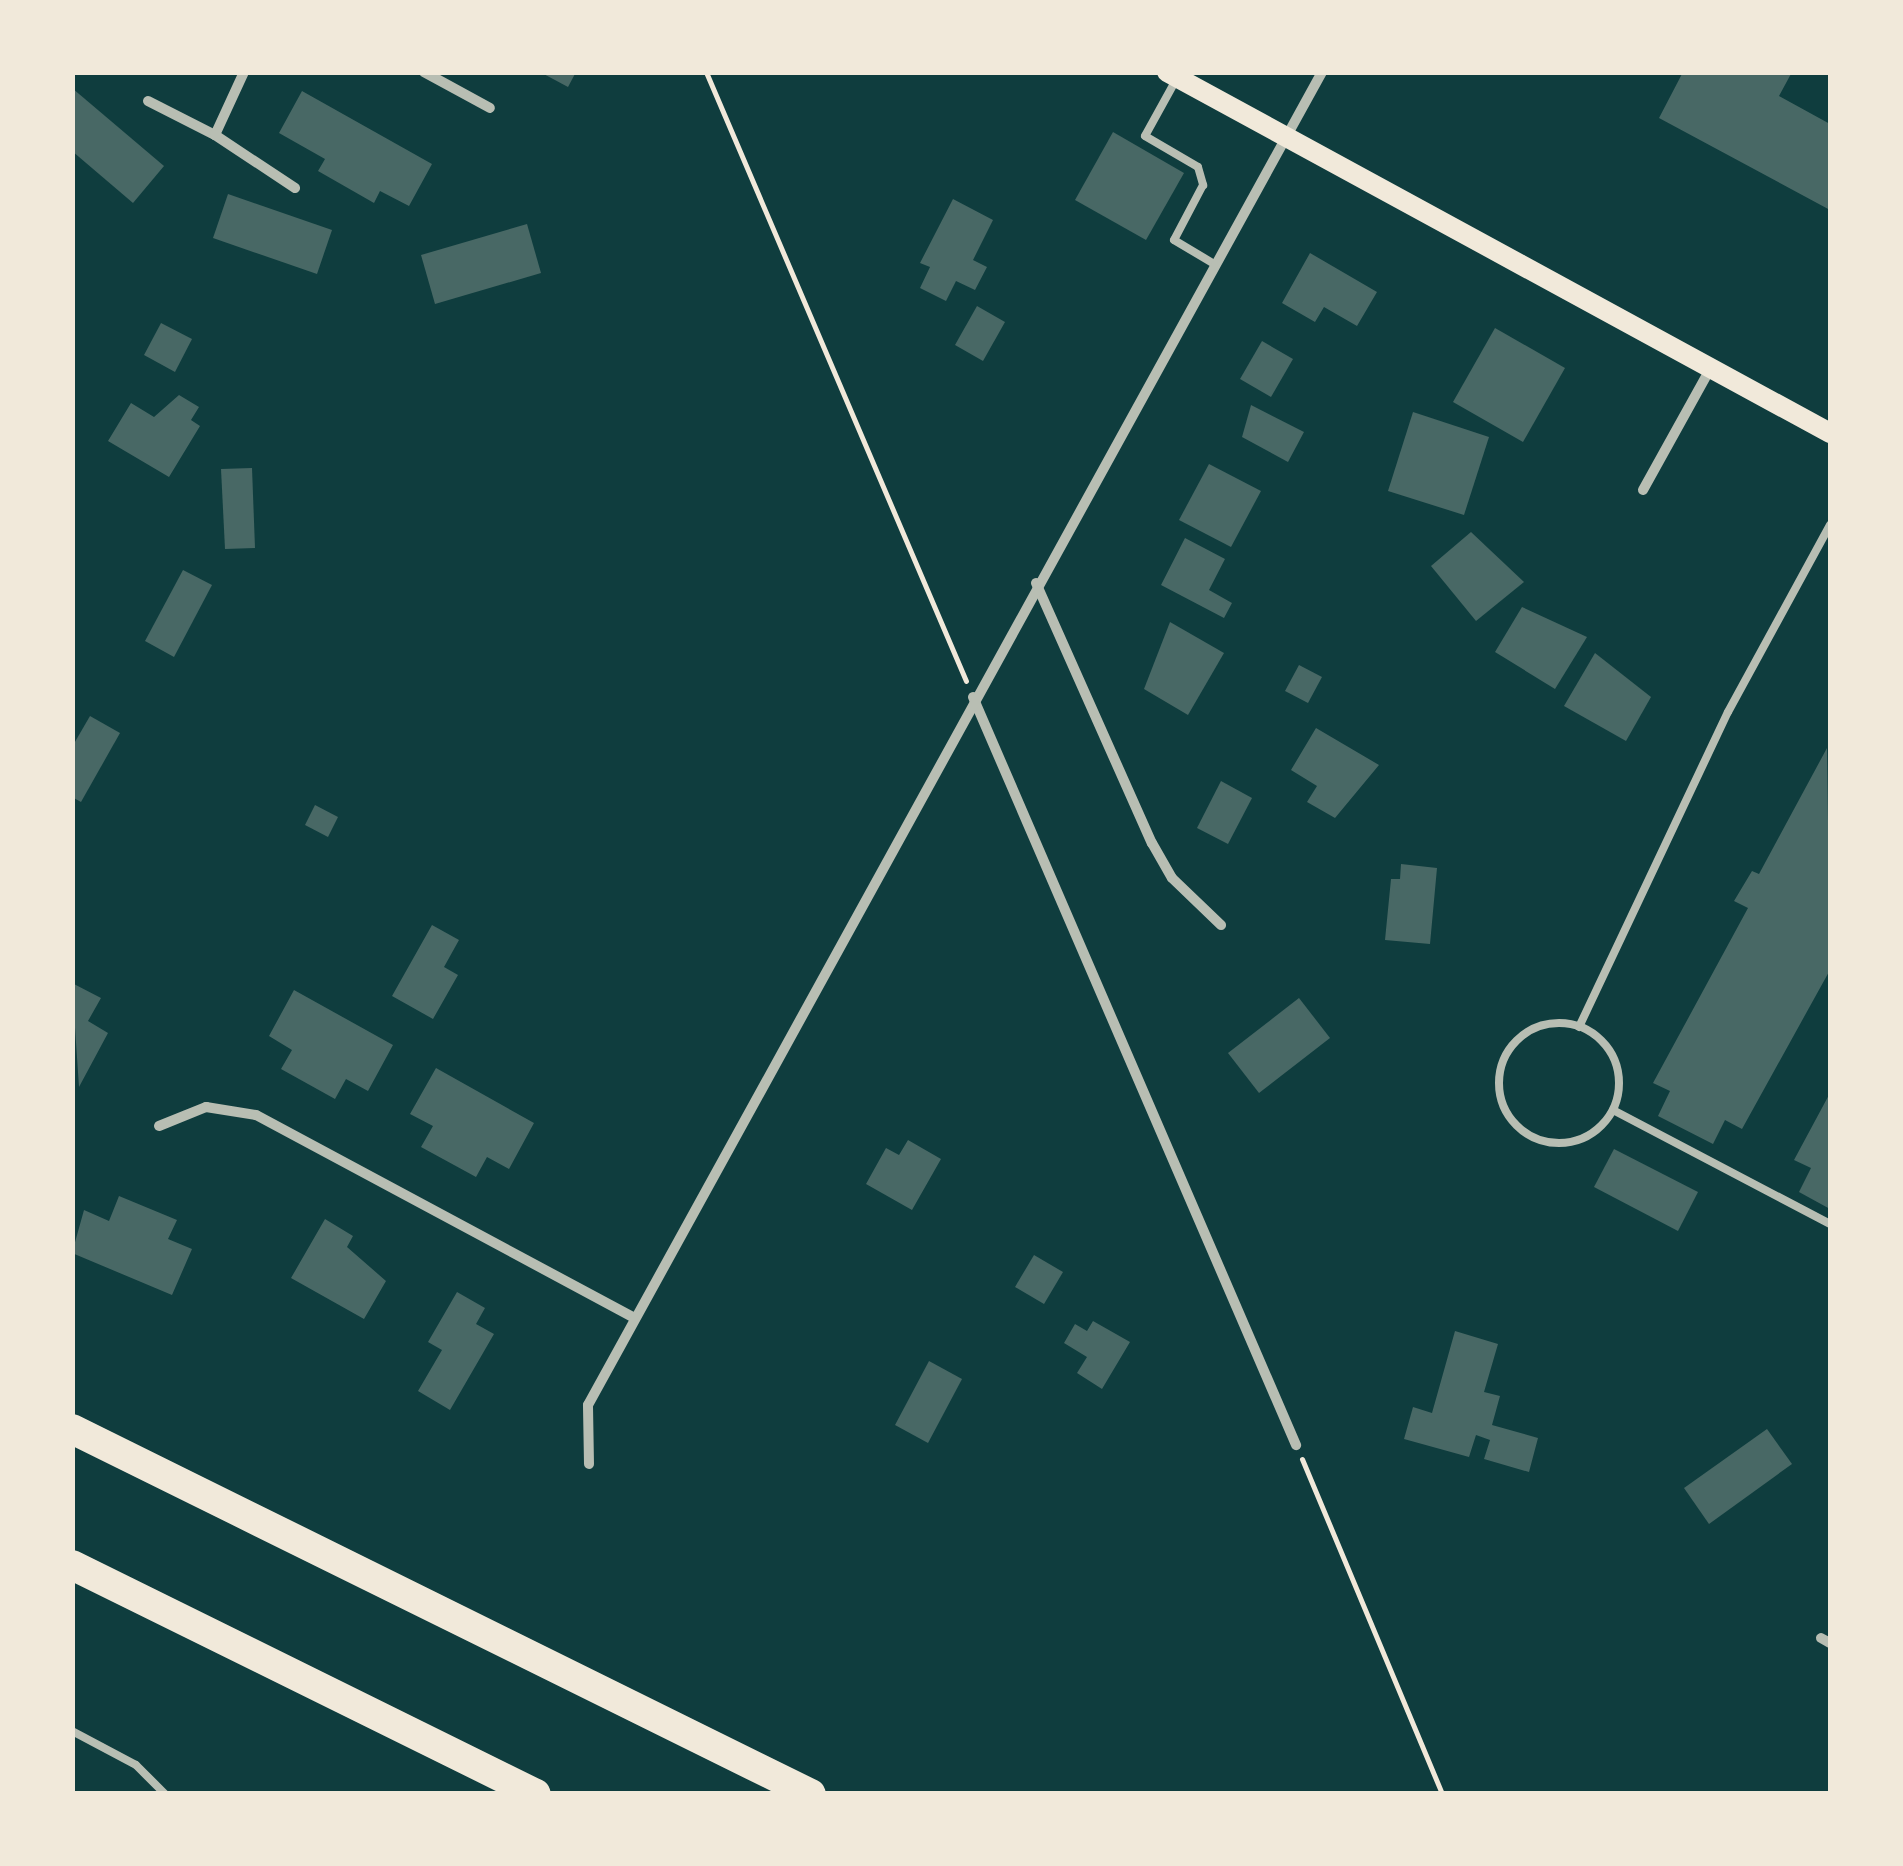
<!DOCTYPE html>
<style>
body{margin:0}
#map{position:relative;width:1903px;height:1866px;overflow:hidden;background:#0f3d3e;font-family:Inter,sans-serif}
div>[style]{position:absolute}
.building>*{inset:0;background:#486865}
.path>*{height:5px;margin:-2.5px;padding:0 2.5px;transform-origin:2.5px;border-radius:2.5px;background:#f1e9da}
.service>*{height:8px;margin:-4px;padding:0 4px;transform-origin:4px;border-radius:4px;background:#b8beb3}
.service>.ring{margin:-4px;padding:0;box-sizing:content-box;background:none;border:8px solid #b8beb3;border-radius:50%}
.minor>*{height:10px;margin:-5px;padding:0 5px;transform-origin:5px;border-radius:5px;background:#b8beb3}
.secondary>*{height:20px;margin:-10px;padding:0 10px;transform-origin:10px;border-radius:10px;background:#f1e9da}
.motorway>*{height:30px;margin:-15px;padding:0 15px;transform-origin:15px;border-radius:15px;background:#f1e9da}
span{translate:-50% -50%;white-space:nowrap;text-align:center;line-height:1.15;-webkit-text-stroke:10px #f1e9da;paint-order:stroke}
.frame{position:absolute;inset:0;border:75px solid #f1e9da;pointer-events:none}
</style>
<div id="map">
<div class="building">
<div style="clip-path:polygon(540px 72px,576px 72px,568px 87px)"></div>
<div style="clip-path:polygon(1683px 72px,1792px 72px,1779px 96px,1830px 124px,1830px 210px,1659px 118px)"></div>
<div style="clip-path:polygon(72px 88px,164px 166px,133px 203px,72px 151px)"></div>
<div style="clip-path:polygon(302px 91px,432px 164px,409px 206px,380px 191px,374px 203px,318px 171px,325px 159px,279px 133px)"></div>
<div style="clip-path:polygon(1113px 132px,1184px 173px,1146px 240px,1075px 200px)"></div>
<div style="clip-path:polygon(228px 194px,332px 230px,317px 274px,213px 238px)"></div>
<div style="clip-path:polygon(953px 199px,993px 220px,973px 260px,987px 267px,975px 290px,956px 281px,946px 301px,920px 288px,930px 267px,920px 263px)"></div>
<div style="clip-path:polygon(527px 224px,541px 273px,435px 304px,421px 255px)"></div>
<div style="clip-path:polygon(1310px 253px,1377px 292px,1357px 326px,1324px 307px,1315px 322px,1282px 303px)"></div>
<div style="clip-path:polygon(977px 306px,1005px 322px,983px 361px,955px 345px)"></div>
<div style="clip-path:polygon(161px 323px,192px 339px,175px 372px,144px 355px)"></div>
<div style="clip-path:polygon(1495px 328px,1565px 368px,1523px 442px,1453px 402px)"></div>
<div style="clip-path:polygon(1262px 341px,1293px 359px,1271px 397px,1240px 379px)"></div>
<div style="clip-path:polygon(179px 395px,199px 407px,191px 420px,200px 426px,169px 477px,108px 441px,131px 403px,154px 417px)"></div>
<div style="clip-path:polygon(1251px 405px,1304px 432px,1288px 462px,1242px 437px)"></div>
<div style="clip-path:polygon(1413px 412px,1489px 437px,1464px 515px,1388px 491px)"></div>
<div style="clip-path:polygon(1209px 464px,1261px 491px,1231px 547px,1179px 520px)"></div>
<div style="clip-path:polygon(252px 468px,255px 548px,225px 549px,221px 469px)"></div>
<div style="clip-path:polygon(1471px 532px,1524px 582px,1476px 621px,1431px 566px)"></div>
<div style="clip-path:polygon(1185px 538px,1225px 559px,1209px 590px,1232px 603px,1224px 618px,1161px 585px)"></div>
<div style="clip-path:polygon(183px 570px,212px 585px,174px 657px,145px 641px)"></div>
<div style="clip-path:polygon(1522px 607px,1587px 637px,1555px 689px,1495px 652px)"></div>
<div style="clip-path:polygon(1170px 622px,1224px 653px,1188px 715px,1144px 689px)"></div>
<div style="clip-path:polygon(1595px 653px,1651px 697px,1626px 741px,1564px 706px)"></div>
<div style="clip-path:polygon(1299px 665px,1322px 677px,1308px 703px,1285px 691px)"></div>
<div style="clip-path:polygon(90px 716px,120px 733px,81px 802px,72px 797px,72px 747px)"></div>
<div style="clip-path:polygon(1316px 728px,1379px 765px,1335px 818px,1307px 802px,1317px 786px,1291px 770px)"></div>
<div style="clip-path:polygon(1827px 748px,1830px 970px,1742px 1129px,1725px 1120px,1713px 1144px,1658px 1116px,1670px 1091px,1653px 1083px,1748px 908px,1734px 901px,1752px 871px,1759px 874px)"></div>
<div style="clip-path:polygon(1221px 781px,1252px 798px,1228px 844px,1197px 828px)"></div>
<div style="clip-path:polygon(315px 805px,338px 817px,328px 837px,305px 825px)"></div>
<div style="clip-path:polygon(1401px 864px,1437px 868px,1430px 944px,1385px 940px,1391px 879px,1400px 879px)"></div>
<div style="clip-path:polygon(432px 925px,459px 940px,444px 967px,458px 975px,433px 1019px,392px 996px)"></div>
<div style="clip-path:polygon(72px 983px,101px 998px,88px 1021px,108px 1033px,79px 1087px)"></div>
<div style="clip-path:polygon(294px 990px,393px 1045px,368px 1091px,346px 1079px,335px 1099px,281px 1069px,292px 1050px,269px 1036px)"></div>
<div style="clip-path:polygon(1299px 998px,1330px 1038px,1259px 1093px,1228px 1053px)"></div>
<div style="clip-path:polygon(436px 1068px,534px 1123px,509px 1169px,487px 1157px,476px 1177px,421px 1147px,433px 1126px,410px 1114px)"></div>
<div style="clip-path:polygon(1830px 1093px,1830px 1209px,1799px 1192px,1811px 1168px,1794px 1160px)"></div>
<div style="clip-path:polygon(908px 1140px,941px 1159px,912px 1210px,866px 1184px,886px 1148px,899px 1155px)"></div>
<div style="clip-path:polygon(1614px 1149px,1698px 1192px,1678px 1231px,1594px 1187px)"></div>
<div style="clip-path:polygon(119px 1196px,177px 1220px,168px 1239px,192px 1249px,172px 1295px,72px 1253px,84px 1210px,109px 1221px)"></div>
<div style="clip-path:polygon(325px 1219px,353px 1236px,347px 1247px,386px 1281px,364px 1319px,291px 1278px)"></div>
<div style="clip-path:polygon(1034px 1255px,1063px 1272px,1044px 1304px,1015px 1287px)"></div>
<div style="clip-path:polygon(457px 1292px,485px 1308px,476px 1324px,494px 1334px,450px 1410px,418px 1391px,442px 1350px,428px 1342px)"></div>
<div style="clip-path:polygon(1093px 1321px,1130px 1342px,1102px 1389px,1077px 1373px,1087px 1357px,1064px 1343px,1075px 1324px,1087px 1331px)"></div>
<div style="clip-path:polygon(1455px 1331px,1498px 1344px,1484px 1392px,1500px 1396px,1492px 1425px,1538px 1438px,1529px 1472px,1484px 1459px,1490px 1440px,1476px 1435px,1469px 1457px,1404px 1439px,1413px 1407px,1432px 1413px)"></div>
<div style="clip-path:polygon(929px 1361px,962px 1379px,928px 1443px,895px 1425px)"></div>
<div style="clip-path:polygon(1767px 1429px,1792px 1464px,1709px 1524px,1684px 1488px)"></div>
</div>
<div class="path">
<div style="left:706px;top:72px;width:662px;rotate:66.88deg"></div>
<div style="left:1302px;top:1459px;width:363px;rotate:67.3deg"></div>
</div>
<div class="service">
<div style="left:1177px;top:78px;width:66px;rotate:118.9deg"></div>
<div style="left:1145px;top:136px;width:61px;rotate:30.3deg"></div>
<div style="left:1198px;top:167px;width:19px;rotate:74deg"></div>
<div style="left:1203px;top:185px;width:62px;rotate:117.8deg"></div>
<div style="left:1174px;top:240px;width:49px;rotate:30.8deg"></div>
<div class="ring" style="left:1499px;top:1023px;width:112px;height:112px"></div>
<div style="left:1579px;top:1027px;width:348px;rotate:-64.7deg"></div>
<div style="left:1728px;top:712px;width:213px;rotate:-61.4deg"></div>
<div style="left:1613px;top:1110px;width:245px;rotate:27.7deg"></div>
<div style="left:72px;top:1731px;width:72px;rotate:28deg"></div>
<div style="left:136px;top:1765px;width:41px;rotate:45deg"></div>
</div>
<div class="minor">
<div style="left:424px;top:72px;width:75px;rotate:28.6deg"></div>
<div style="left:148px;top:101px;width:75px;rotate:26.9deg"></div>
<div style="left:215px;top:135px;width:69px;rotate:-65.3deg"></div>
<div style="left:215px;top:135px;width:96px;rotate:33.5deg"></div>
<div style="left:1643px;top:490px;width:138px;rotate:-61deg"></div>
<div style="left:1036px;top:583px;width:285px;rotate:66deg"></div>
<div style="left:1152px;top:843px;width:40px;rotate:60.3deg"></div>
<div style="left:1172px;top:878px;width:68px;rotate:43.8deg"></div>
<div style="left:973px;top:697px;width:815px;rotate:66.64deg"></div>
<div style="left:159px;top:1126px;width:51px;rotate:-22deg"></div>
<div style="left:206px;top:1107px;width:51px;rotate:9.1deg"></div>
<div style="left:256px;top:1115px;width:429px;rotate:28.2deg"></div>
<div style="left:589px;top:1464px;width:59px;rotate:-91deg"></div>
<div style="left:588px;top:1405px;width:1522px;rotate:-61.16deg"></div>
<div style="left:1821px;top:1638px;width:10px;rotate:29deg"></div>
</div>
<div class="secondary">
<div style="left:1167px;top:72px;width:755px;rotate:28.57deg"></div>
</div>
<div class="motorway">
<div style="left:72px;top:1429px;width:824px;rotate:26.29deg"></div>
<div style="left:72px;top:1565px;width:517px;rotate:26.27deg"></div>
</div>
<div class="frame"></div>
</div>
